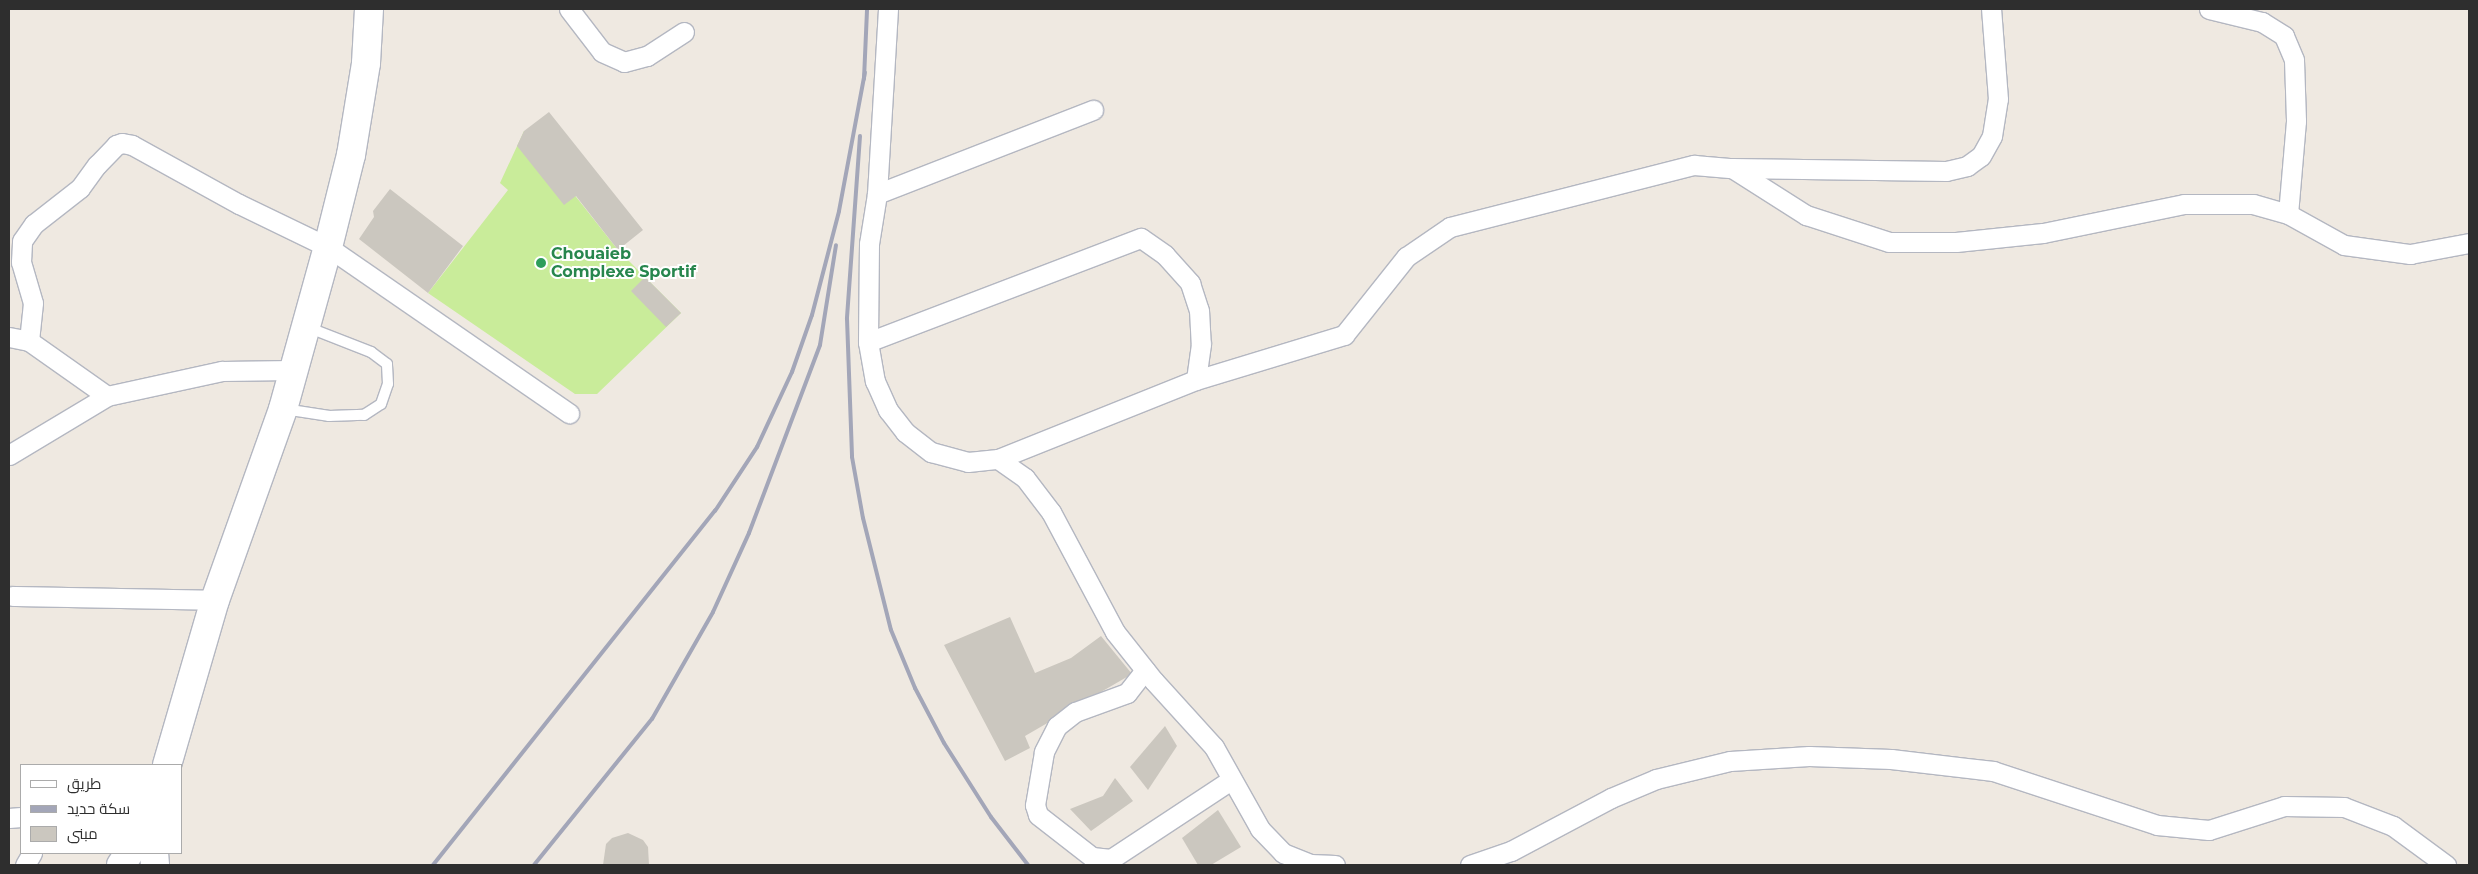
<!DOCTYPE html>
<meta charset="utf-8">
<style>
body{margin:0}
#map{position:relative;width:2478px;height:874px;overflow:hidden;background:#efe9e1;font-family:Montserrat,Cairo,sans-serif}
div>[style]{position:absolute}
.pitch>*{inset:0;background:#c9ec9a}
.building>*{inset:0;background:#cbc7bf}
.roads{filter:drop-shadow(1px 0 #b4b7c1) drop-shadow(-1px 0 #b4b7c1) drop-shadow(0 1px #b4b7c1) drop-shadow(0 -1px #b4b7c1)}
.lane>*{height:10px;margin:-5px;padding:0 5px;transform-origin:5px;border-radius:5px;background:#fff}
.street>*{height:19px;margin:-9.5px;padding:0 9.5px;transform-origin:9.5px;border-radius:9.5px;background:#fff}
.secondary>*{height:28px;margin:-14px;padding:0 14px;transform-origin:14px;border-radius:14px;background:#fff}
.rail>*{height:4px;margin:-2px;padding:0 2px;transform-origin:2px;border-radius:2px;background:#a3a6b8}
.dots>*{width:14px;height:14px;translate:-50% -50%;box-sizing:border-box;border:2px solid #fff;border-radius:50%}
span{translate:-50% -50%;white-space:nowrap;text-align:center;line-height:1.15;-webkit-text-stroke:4px #fff;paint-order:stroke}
.leisure-label{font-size:16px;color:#27864d;font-weight:700}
.left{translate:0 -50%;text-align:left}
.frame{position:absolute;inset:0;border:10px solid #2e2e2e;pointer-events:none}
.legend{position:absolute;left:20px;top:764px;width:162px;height:90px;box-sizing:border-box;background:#fff;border:1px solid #ababab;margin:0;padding:6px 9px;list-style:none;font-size:15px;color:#2e2e2e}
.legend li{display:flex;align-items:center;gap:10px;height:25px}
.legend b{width:25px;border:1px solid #ababab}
</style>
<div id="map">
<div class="pitch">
<div style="clip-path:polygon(524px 131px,618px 250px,681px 313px,597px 394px,575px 394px,428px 293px,508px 190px,500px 183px)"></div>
</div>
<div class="building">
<div style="clip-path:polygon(549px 112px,643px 230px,618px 250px,576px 196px,564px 205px,517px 146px,524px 131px)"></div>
<div style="clip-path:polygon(390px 189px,463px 246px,428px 293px,359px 239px,374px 217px,373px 211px)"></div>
<div style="clip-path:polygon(645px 277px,681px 313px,666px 327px,631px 291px)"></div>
<div style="clip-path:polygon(1010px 617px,1035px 673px,1071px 658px,1101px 636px,1132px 674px,1025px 736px,1030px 748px,1005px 761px,944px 645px)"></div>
<div style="clip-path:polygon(1165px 726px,1177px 746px,1148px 790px,1130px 767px)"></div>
<div style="clip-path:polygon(1115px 778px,1133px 801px,1091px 831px,1070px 809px,1103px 796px)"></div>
<div style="clip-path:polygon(1218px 810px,1241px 847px,1211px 865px,1198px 865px,1182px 838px)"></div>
<div style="clip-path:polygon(628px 833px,643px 840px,648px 847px,649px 865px,603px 865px,606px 844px,612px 838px)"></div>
</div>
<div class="roads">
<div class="lane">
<div style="left:284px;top:409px;width:46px;rotate:8.8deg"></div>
<div style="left:329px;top:416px;width:35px;rotate:-2deg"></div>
<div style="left:364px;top:415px;width:20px;rotate:-33deg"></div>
<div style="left:381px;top:404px;width:21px;rotate:-71deg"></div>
<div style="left:388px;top:384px;width:20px;rotate:-93deg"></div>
<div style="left:387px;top:364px;width:20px;rotate:-143deg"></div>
<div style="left:371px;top:352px;width:69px;rotate:-158.7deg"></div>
</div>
<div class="street">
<div style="left:569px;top:9px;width:54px;rotate:52.5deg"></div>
<div style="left:602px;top:52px;width:24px;rotate:24deg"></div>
<div style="left:624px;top:62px;width:24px;rotate:-15deg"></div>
<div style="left:647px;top:56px;width:44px;rotate:-33deg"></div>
<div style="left:888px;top:9px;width:185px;rotate:93.4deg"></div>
<div style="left:877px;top:194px;width:51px;rotate:99.1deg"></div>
<div style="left:869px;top:244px;width:98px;rotate:90.6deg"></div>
<div style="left:868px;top:342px;width:40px;rotate:80deg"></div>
<div style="left:875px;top:381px;width:32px;rotate:66deg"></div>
<div style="left:888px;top:410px;width:28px;rotate:52deg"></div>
<div style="left:905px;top:432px;width:33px;rotate:38deg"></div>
<div style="left:931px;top:452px;width:38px;rotate:15deg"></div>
<div style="left:968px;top:462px;width:30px;rotate:-6deg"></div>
<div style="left:998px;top:459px;width:213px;rotate:-21.8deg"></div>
<div style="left:1196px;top:380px;width:155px;rotate:-16.9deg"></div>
<div style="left:1344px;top:335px;width:100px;rotate:-51.5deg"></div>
<div style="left:1406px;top:257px;width:53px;rotate:-34.3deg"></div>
<div style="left:1450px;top:227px;width:252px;rotate:-14.3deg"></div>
<div style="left:1694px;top:165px;width:38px;rotate:5deg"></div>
<div style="left:1732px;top:168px;width:88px;rotate:32.4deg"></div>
<div style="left:1806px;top:215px;width:87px;rotate:18deg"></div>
<div style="left:1889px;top:242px;width:67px"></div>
<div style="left:1956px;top:242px;width:87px;rotate:-5.9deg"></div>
<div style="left:2043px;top:233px;width:144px;rotate:-11.6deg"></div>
<div style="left:2184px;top:204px;width:69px"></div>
<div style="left:2253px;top:204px;width:36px;rotate:16deg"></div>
<div style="left:2288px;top:214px;width:64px;rotate:29deg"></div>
<div style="left:2344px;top:245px;width:67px;rotate:7.8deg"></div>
<div style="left:2410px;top:254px;width:60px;rotate:-10.6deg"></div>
<div style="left:2209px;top:9px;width:55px;rotate:13.8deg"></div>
<div style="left:2262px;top:22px;width:26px;rotate:32deg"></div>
<div style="left:2284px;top:36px;width:26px;rotate:67deg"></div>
<div style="left:2294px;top:60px;width:61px;rotate:88.1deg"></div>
<div style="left:2296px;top:121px;width:93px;rotate:94.9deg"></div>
<div style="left:1732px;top:168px;width:214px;rotate:0.8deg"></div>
<div style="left:1946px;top:171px;width:22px;rotate:-13deg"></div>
<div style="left:1967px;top:166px;width:17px;rotate:-36deg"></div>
<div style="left:1981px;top:156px;width:23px;rotate:-61deg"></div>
<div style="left:1992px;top:136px;width:37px;rotate:-81deg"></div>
<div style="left:1998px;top:99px;width:90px;rotate:-94.4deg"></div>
<div style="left:877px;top:194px;width:232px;rotate:-21.3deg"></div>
<div style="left:9px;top:337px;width:20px;rotate:11deg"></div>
<div style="left:29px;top:341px;width:95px;rotate:35.2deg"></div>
<div style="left:29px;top:341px;width:38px;rotate:-84deg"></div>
<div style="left:33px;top:303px;width:43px;rotate:-106.3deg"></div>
<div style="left:21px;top:262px;width:21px;rotate:-87deg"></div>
<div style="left:22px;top:241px;width:21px;rotate:-55deg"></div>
<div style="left:34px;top:224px;width:58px;rotate:-38deg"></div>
<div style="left:80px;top:188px;width:29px;rotate:-54deg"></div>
<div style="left:97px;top:165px;width:28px;rotate:-46deg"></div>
<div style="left:116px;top:145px;width:6px;rotate:-18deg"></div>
<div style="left:122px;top:143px;width:10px;rotate:11deg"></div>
<div style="left:132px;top:145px;width:122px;rotate:28.9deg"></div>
<div style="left:239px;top:204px;width:99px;rotate:25.8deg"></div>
<div style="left:328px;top:247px;width:293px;rotate:34.6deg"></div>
<div style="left:868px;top:342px;width:292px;rotate:-20.9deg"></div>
<div style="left:1141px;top:238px;width:29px;rotate:35deg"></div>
<div style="left:1165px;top:255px;width:38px;rotate:48deg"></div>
<div style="left:1190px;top:283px;width:28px;rotate:72deg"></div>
<div style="left:1199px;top:310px;width:34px;rotate:87deg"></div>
<div style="left:1201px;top:344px;width:36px;rotate:98deg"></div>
<div style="left:9px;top:455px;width:114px;rotate:-31deg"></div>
<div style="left:107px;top:396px;width:118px;rotate:-12.3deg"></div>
<div style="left:222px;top:371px;width:70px;rotate:-0.8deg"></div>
<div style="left:998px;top:459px;width:33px;rotate:35deg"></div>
<div style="left:1025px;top:478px;width:43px;rotate:52.6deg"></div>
<div style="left:1051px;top:512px;width:136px;rotate:61.9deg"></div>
<div style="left:1115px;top:632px;width:63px;rotate:51.5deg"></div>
<div style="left:1154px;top:681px;width:89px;rotate:47.7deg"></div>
<div style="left:1214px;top:747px;width:94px;rotate:60.7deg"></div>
<div style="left:1260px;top:829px;width:33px;rotate:46deg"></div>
<div style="left:1283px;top:853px;width:29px;rotate:22deg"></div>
<div style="left:1310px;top:864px;width:25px;rotate:2deg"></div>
<div style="left:12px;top:596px;width:203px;rotate:1.1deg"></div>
<div style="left:1145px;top:670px;width:29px;rotate:128deg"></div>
<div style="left:1127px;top:693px;width:55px;rotate:159.9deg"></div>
<div style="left:1075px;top:712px;width:23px;rotate:142deg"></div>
<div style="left:1057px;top:726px;width:29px;rotate:117deg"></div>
<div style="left:1044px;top:752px;width:54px;rotate:99.6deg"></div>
<div style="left:1035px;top:805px;width:10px;rotate:73deg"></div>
<div style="left:1038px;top:815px;width:68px;rotate:37.9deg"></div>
<div style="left:1092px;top:857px;width:19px;rotate:6deg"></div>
<div style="left:1111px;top:859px;width:144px;rotate:-33.4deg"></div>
<div style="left:9px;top:818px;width:12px;rotate:-5deg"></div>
<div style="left:25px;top:865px;width:14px;rotate:-60deg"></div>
<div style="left:1470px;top:865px;width:43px;rotate:-18.9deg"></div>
<div style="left:1511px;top:851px;width:113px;rotate:-27.9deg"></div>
<div style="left:1611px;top:798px;width:49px;rotate:-22.9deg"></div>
<div style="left:1656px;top:779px;width:76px;rotate:-13.7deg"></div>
<div style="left:1730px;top:761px;width:79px;rotate:-3.6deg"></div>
<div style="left:1809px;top:756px;width:82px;rotate:2.1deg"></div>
<div style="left:1891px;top:759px;width:103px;rotate:6.7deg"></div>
<div style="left:1993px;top:771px;width:173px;rotate:18.2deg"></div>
<div style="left:2157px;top:825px;width:52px;rotate:5.5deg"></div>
<div style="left:2209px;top:830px;width:79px;rotate:-17.7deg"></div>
<div style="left:2284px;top:806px;width:60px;rotate:1deg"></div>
<div style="left:2344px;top:807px;width:53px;rotate:21.2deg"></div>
<div style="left:2393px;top:826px;width:66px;rotate:36.3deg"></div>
</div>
<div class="secondary">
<div style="left:167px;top:765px;width:172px;rotate:-73.8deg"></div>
<div style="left:215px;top:600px;width:203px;rotate:-70.4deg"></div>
<div style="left:283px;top:409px;width:168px;rotate:-74.5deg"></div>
<div style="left:328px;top:247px;width:95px;rotate:-76deg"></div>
<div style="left:351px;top:155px;width:93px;rotate:-80.7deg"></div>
<div style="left:366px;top:63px;width:54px;rotate:-86.8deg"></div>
<div style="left:154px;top:853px;width:12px;rotate:85deg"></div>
<div style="left:121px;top:865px;width:14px;rotate:-56deg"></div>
</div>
</div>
<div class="rail">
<div style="left:864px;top:79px;width:70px;rotate:-87.5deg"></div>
<div style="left:860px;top:136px;width:183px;rotate:94.1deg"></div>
<div style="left:847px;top:319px;width:138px;rotate:87.9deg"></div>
<div style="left:852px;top:457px;width:62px;rotate:79.8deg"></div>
<div style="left:863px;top:518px;width:115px;rotate:76deg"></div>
<div style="left:891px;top:630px;width:63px;rotate:67.5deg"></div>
<div style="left:915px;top:688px;width:62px;rotate:62.2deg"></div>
<div style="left:944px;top:743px;width:88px;rotate:57.6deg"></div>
<div style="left:991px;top:817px;width:61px;rotate:52.4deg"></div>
<div style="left:433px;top:865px;width:453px;rotate:-51.5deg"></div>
<div style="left:715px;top:511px;width:77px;rotate:-56.7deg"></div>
<div style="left:757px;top:447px;width:83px;rotate:-65deg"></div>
<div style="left:792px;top:372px;width:60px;rotate:-70.7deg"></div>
<div style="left:812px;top:315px;width:107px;rotate:-75.4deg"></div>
<div style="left:839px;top:211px;width:141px;rotate:-79.4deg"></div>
<div style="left:534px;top:865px;width:188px;rotate:-51.1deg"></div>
<div style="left:652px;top:719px;width:123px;rotate:-60.3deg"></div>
<div style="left:713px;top:612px;width:87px;rotate:-65.5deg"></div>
<div style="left:749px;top:533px;width:201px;rotate:-69.3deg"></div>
<div style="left:820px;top:345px;width:101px;rotate:-80.9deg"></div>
</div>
<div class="dots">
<div style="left:541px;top:263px;background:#2e9e5b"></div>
</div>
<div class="leisure-label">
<span class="left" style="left:551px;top:263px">Chouaieb<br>Complexe Sportif</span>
</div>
<div class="frame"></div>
<ul class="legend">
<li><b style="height:6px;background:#fff"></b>طريق</li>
<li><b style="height:6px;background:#a3a6b8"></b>سكة حديد</li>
<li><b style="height:14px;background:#cbc7bf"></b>مبنى</li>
</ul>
</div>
